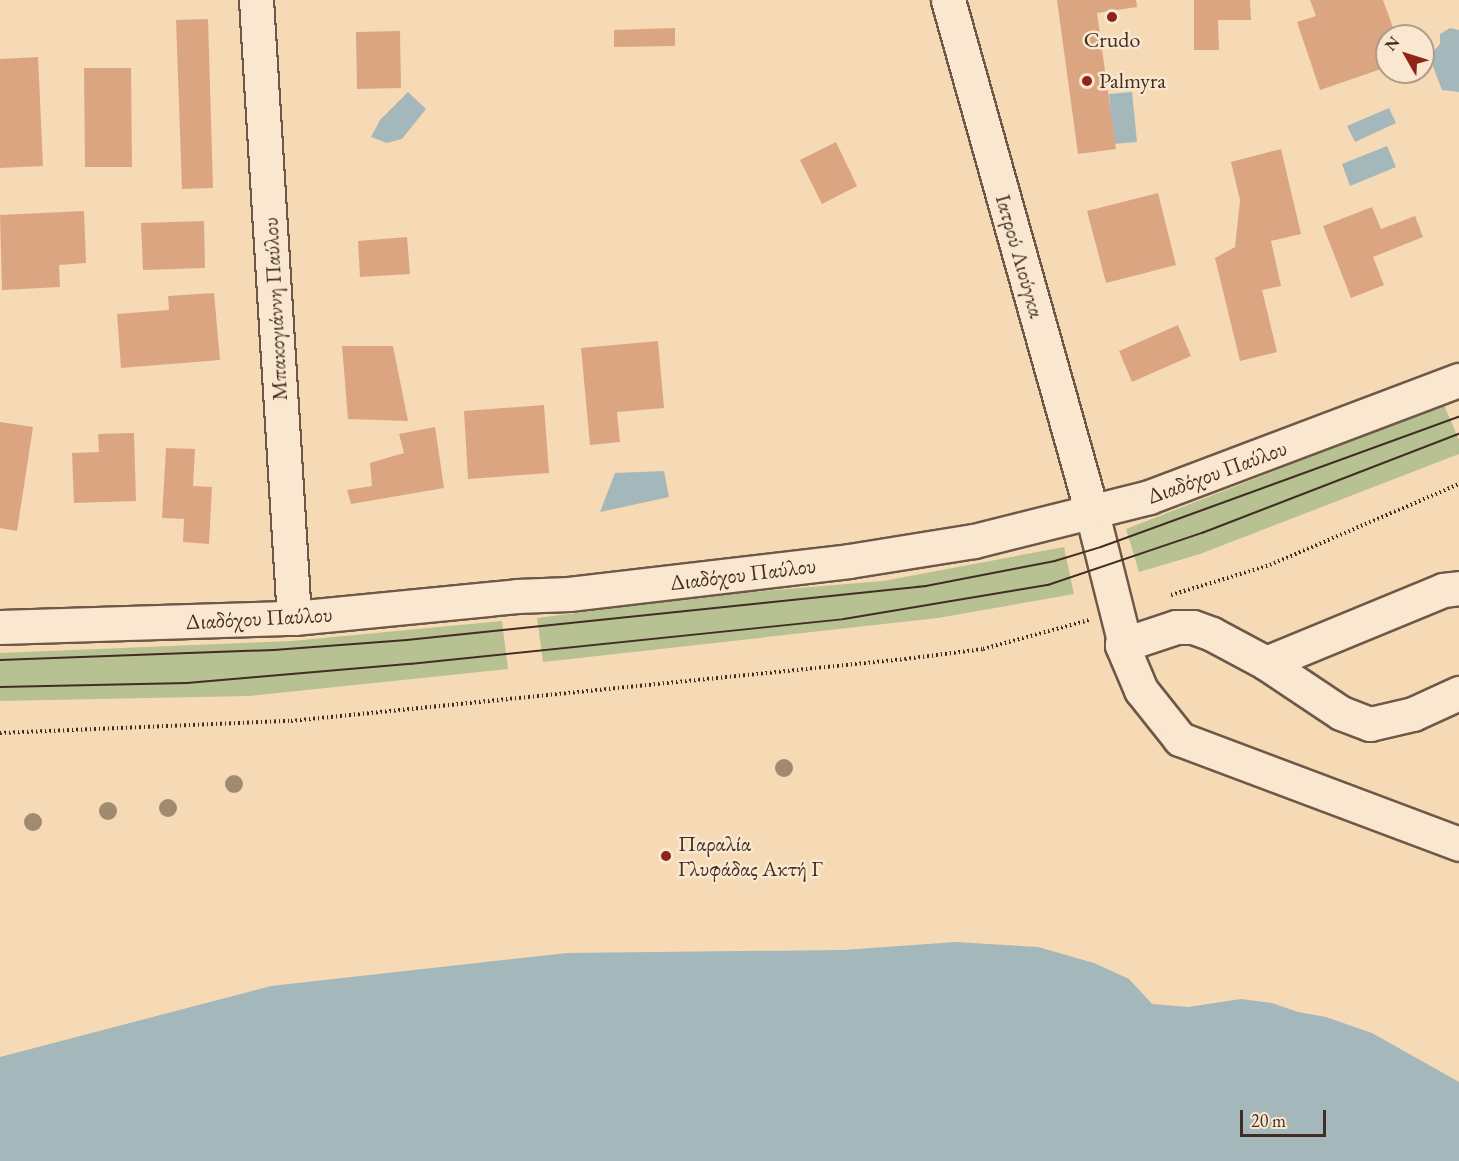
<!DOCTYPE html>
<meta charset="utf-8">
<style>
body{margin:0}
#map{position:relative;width:1459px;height:1161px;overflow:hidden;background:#f6dab5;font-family:"EB Garamond",serif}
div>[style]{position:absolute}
.green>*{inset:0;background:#b8c191}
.water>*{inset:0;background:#a4b7ba}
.building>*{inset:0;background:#dca582}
.path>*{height:4px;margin-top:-2px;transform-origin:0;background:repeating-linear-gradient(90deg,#412d23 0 1.5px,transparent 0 4.5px)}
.roads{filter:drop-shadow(2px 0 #6e5848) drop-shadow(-2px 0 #6e5848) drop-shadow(0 2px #6e5848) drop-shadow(0 -2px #6e5848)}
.minor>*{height:33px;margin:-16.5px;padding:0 16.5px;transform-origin:16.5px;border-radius:16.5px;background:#f9e7cf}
.tram>*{height:1.5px;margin:-0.75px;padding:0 0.75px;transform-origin:0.75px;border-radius:0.75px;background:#412d23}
.trees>*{width:18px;height:18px;margin:-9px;border-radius:50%;background:#a08b71}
.dots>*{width:16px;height:16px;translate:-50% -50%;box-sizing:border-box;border:3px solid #f9e7cf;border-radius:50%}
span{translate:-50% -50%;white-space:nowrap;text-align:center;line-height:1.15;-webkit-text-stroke:5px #f9e7cf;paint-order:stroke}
.poi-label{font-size:22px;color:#412d23}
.left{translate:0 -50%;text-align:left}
.street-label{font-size:22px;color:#412d23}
.north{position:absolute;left:1375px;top:24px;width:60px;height:60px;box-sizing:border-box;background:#f9e7cf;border:2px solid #af9d8a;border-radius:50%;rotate:309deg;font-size:16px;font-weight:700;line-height:24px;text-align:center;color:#412d23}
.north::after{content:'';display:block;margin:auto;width:21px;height:27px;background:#8f2418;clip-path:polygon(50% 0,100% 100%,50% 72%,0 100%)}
.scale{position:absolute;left:1240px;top:1110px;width:86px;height:27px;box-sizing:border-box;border:3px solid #412d23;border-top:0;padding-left:8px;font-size:18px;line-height:21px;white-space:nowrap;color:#412d23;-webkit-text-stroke:4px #f9e7cf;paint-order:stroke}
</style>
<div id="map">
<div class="green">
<div style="clip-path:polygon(1444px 405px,1459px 440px,1459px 454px,1200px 554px,1139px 572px,1126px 529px)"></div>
<div style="clip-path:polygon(1064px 547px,1074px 594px,938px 618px,543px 662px,537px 618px,727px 594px,883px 581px)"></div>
<div style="clip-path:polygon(502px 621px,508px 669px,249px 696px,0 701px,0 653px,292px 641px)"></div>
</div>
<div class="water">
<div style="clip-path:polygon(1450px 28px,1459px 30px,1459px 92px,1442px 90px,1429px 56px,1440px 44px,1440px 34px)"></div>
<div style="clip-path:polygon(408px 92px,426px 109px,402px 139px,387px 143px,371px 137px,380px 120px)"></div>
<div style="clip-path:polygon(1132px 92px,1137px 142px,1113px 144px,1109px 94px)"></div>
<div style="clip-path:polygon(1389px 108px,1396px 123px,1355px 142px,1347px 126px)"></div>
<div style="clip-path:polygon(1387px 146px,1396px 167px,1350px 186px,1342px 164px)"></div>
<div style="clip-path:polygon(664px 471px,669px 497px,600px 512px,615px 473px)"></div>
<div style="clip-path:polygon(956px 942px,1038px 947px,1094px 963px,1129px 979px,1152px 1004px,1188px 1007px,1241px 999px,1272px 1003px,1298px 1012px,1326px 1017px,1372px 1033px,1459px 1082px,1459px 1161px,0 1161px,0 1057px,271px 986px,567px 953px,843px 950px)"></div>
</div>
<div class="building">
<div style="clip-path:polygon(1057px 0,1136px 0,1137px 7px,1097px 13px,1116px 149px,1078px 154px)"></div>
<div style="clip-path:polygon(1194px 0,1250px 0,1251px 20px,1218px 20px,1219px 50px,1194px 50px)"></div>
<div style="clip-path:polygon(1310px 0,1383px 0,1396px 36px,1387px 36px,1387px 67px,1320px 90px,1297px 22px,1316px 16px)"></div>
<div style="clip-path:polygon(208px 19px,213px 188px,182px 189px,176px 20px)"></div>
<div style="clip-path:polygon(675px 28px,675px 46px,614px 47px,614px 30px)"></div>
<div style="clip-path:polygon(400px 31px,401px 88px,357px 89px,356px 32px)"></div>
<div style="clip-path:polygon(38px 57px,43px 166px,0 168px,0 59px)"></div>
<div style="clip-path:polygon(84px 68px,131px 68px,132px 167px,85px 167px)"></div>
<div style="clip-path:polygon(836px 142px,857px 186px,822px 204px,800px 160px)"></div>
<div style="clip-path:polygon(1281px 149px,1301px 234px,1271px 241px,1281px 286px,1262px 290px,1277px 352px,1240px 361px,1215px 258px,1235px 247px,1240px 200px,1231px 162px)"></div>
<div style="clip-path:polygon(1158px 193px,1176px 265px,1106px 283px,1087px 211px)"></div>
<div style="clip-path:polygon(1372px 207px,1381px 229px,1415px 216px,1423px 237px,1373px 257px,1384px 285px,1351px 298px,1323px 226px)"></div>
<div style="clip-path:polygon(84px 211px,86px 263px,59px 265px,60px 287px,2px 290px,0 215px)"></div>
<div style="clip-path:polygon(204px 221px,205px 268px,143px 270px,141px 223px)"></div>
<div style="clip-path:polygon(407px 237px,410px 274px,360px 277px,358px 241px)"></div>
<div style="clip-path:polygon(214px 293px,220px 360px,121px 368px,117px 314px,169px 310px,168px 296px)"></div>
<div style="clip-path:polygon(1178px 325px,1191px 356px,1132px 382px,1119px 351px)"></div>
<div style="clip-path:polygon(658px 341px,664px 408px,617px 412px,620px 442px,590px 445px,581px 348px)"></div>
<div style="clip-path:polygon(342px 346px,393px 346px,408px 421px,348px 419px)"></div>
<div style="clip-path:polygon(544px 405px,549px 473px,468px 479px,464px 411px)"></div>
<div style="clip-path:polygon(0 422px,33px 427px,17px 531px,0 528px)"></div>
<div style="clip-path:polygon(435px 427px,444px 488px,351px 504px,347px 490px,372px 486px,370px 463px,404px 453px,399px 434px)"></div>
<div style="clip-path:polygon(134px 433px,136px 501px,74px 503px,72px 453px,99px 452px,98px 434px)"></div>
<div style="clip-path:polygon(166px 448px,195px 449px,193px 486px,212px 487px,209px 544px,183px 542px,184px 519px,162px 518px)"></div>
</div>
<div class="path">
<div style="left:1171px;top:595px;width:103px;rotate:-16.9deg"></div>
<div style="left:1270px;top:565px;width:206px;rotate:-23.2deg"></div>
<div style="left:0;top:733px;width:291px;rotate:-2.4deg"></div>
<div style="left:291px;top:721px;width:617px;rotate:-5.77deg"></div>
<div style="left:905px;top:659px;width:79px;rotate:-7.3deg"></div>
<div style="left:983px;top:649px;width:110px;rotate:-15.3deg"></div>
</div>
<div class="roads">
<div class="minor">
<div style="left:256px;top:0;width:619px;rotate:86.48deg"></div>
<div style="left:948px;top:0;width:533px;rotate:74.32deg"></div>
<div style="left:1092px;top:513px;width:127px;rotate:75.9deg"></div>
<div style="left:1123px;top:636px;width:9px;rotate:96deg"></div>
<div style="left:1122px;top:645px;width:49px;rotate:67.1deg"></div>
<div style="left:1141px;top:690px;width:63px;rotate:51.5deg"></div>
<div style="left:1180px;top:739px;width:298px;rotate:20.6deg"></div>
<div style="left:0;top:627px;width:294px;rotate:-1.8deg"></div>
<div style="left:294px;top:618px;width:224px;rotate:-5.6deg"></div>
<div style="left:517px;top:596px;width:52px;rotate:-2.2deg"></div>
<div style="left:569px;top:594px;width:282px;rotate:-6.7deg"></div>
<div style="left:849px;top:561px;width:127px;rotate:-9.1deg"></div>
<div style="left:974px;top:541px;width:180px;rotate:-14.1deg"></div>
<div style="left:1149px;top:497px;width:331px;rotate:-20.7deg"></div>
<div style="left:1122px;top:645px;width:57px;rotate:-18.4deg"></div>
<div style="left:1176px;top:627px;width:17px"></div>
<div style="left:1193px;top:627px;width:20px;rotate:20deg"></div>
<div style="left:1212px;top:634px;width:61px;rotate:28.2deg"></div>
<div style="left:1266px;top:663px;width:90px;rotate:33.7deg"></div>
<div style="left:1341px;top:713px;width:31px;rotate:21deg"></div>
<div style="left:1370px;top:724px;width:44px;rotate:-13.1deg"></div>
<div style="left:1413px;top:714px;width:51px;rotate:-24.5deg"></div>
<div style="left:1266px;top:663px;width:191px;rotate:-22.4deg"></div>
<div style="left:1443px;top:590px;width:16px;rotate:-7deg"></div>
</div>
</div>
<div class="tram">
<div style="left:0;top:660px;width:274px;rotate:-2.1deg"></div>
<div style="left:274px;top:650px;width:133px;rotate:-4.3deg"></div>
<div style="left:407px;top:640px;width:522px;rotate:-5.94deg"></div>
<div style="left:926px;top:586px;width:131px;rotate:-11deg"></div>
<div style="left:1055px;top:561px;width:48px;rotate:-16.9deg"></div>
<div style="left:1101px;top:547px;width:381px;rotate:-20deg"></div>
<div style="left:0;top:687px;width:187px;rotate:-1.2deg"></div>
<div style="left:187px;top:683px;width:224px;rotate:-4.9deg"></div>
<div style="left:410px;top:664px;width:436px;rotate:-5.9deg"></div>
<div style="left:844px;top:619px;width:207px;rotate:-9.5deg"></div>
<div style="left:1048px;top:585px;width:163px;rotate:-18.7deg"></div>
<div style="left:1202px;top:533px;width:275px;rotate:-21.1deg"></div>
</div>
<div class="trees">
<div style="left:784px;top:768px"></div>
<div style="left:234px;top:784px"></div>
<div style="left:168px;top:808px"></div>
<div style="left:108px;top:811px"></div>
<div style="left:33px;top:822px"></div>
</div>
<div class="dots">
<div style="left:1112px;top:17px;background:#8f2418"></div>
<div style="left:1087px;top:81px;background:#8f2418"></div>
<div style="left:666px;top:856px;background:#8f2418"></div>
</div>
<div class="poi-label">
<span style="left:1112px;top:40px">Crudo</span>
<span class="left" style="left:1099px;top:81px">Palmyra</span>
<span class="left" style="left:678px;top:856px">Παραλία<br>Γλυφάδας Ακτή Γ</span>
</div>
<div class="street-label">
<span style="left:1020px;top:256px;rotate:74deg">Ιατρού Λιούγκα</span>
<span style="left:275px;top:309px;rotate:-93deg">Μπακογιάννη Παύλου</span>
<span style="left:1217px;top:472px;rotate:-20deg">Διαδόχου Παύλου</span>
<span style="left:743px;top:574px;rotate:-7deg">Διαδόχου Παύλου</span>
<span style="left:259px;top:618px;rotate:-3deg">Διαδόχου Παύλου</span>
</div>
<div class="north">N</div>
<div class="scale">20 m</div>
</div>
